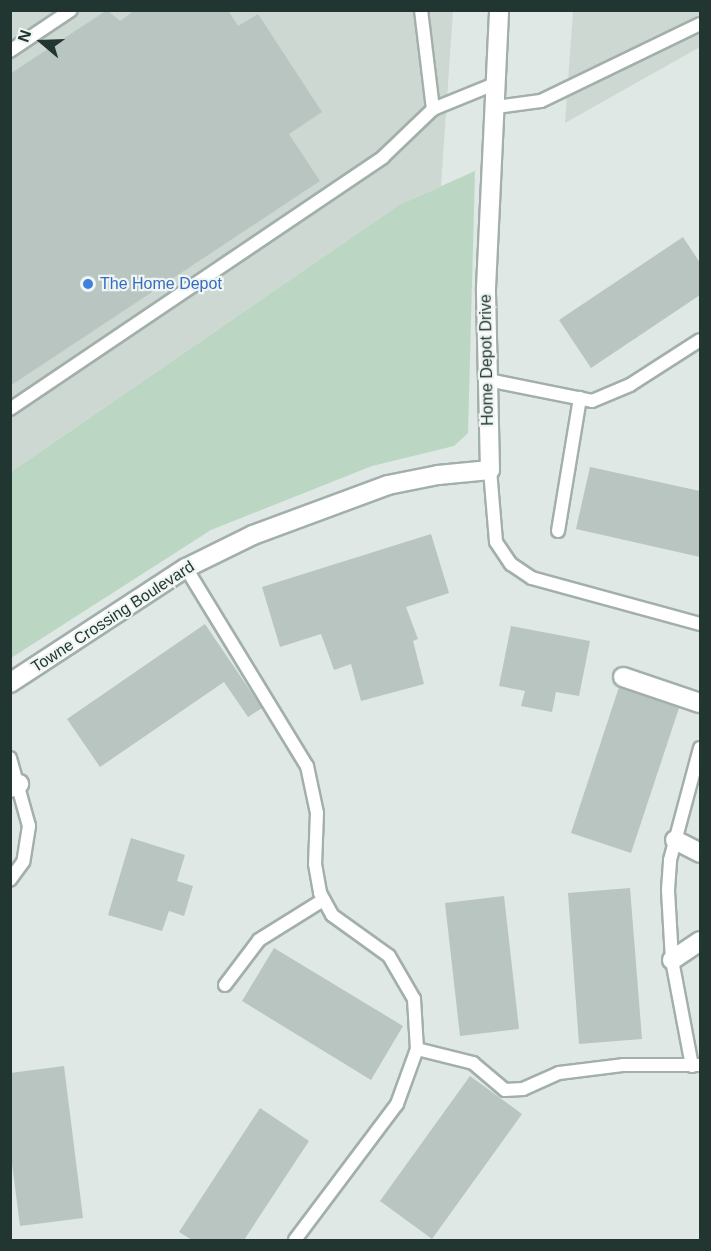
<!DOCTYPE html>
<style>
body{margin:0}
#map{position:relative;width:711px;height:1251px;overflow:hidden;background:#dfe8e4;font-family:Arial,sans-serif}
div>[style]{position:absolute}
.built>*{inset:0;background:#ced8d3}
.green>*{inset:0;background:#bbd7c3}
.building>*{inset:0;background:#b8c5c0}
.roads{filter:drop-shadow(2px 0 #a3afab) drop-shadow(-2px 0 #a3afab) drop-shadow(0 2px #a3afab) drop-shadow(0 -2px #a3afab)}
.service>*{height:12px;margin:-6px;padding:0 6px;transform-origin:6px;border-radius:6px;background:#fff}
.minor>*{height:18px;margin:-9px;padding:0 9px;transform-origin:9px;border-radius:9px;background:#fff}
.dots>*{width:16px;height:16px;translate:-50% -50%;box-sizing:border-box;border:3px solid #eff5f2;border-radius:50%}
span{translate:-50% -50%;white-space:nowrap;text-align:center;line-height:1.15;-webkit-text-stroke:4.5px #eff5f2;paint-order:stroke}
.shop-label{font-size:16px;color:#366cbe}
.left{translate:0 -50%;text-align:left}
.street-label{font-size:16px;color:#223631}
.frame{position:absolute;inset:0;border:12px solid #223631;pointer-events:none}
.north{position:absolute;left:12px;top:12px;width:60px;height:60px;-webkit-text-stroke:4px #eff5f2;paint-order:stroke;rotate:289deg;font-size:16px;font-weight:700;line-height:24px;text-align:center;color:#223631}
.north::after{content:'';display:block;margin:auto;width:21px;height:27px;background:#223631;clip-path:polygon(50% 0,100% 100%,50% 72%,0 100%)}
</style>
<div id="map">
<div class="built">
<div style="clip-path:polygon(11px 11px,453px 11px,441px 186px,399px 205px,11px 472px)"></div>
<div style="clip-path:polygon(573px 11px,700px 11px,700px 47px,565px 123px)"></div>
</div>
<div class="green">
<div style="clip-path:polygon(475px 171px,468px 433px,454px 446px,372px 466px,211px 530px,11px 658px,11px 472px,399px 205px)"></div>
</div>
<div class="building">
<div style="clip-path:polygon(107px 10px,120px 21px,135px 10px,228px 10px,238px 26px,258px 14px,322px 112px,289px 134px,320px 181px,10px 386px,10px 74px)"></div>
<div style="clip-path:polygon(683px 237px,700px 263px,700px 295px,591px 368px,559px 320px)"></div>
<div style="clip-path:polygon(590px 467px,700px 491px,700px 557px,576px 529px)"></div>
<div style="clip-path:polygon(431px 534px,449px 593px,406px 607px,418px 639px,413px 641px,424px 684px,361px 701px,351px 664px,334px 670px,321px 634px,280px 647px,262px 587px)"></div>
<div style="clip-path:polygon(205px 624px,262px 708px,248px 717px,224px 682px,100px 767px,67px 719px)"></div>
<div style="clip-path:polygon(511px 626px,590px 641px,579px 696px,556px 692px,552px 712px,521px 706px,525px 691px,499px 686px)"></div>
<div style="clip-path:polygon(619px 687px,679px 708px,631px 853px,571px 833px)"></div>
<div style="clip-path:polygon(131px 838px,185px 855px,177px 881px,193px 886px,184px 916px,169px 911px,162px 931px,108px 915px)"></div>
<div style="clip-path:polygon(630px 888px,642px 1039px,579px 1044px,568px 893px)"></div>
<div style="clip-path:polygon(504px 896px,519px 1029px,460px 1036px,445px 903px)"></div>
<div style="clip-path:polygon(274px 948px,403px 1026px,371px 1080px,242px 1001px)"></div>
<div style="clip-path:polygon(64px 1066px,83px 1218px,20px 1226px,10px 1148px,10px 1073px)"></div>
<div style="clip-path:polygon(470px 1076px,522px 1114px,432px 1239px,380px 1201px)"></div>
<div style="clip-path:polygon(260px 1108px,309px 1141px,244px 1240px,192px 1240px,179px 1232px)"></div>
</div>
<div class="roads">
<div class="service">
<div style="left:421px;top:10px;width:100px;rotate:83.1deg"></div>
<div style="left:10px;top:51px;width:73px;rotate:-33.9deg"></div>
<div style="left:496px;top:107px;width:45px;rotate:-7.6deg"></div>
<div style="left:541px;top:101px;width:177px;rotate:-25.8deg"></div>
<div style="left:488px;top:380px;width:106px;rotate:11.4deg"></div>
<div style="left:592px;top:401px;width:41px;rotate:-22.8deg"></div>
<div style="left:630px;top:385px;width:83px;rotate:-32.7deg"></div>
<div style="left:10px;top:409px;width:450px;rotate:-34deg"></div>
<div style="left:383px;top:157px;width:69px;rotate:-43.8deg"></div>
<div style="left:433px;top:109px;width:69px;rotate:-22.1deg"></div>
<div style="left:490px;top:470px;width:72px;rotate:85.2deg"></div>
<div style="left:496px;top:542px;width:27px;rotate:56deg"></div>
<div style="left:511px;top:564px;width:25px;rotate:34deg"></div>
<div style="left:532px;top:578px;width:174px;rotate:15.3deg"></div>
<div style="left:558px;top:531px;width:135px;rotate:-80.6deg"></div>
<div style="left:186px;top:568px;width:232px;rotate:58.6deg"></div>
<div style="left:307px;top:766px;width:48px;rotate:78deg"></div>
<div style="left:317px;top:813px;width:51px;rotate:92.2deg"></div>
<div style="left:315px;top:864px;width:29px;rotate:80deg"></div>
<div style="left:320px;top:893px;width:25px;rotate:61deg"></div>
<div style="left:332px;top:915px;width:70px;rotate:35.7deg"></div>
<div style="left:389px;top:956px;width:50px;rotate:59.8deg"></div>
<div style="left:414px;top:999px;width:50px;rotate:86.6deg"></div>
<div style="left:417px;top:1049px;width:59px;rotate:110deg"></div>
<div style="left:397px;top:1104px;width:170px;rotate:126.9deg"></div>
<div style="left:10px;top:758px;width:71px;rotate:74.4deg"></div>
<div style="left:29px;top:826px;width:36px;rotate:99deg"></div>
<div style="left:23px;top:862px;width:22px;rotate:126deg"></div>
<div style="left:225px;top:985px;width:56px;rotate:-52.9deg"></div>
<div style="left:259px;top:940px;width:75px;rotate:-32deg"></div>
<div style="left:417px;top:1049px;width:58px;rotate:14deg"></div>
<div style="left:473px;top:1063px;width:42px;rotate:40.2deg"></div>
<div style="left:505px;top:1090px;width:18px;rotate:-3deg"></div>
<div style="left:523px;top:1089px;width:39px;rotate:-24deg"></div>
<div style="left:559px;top:1073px;width:64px;rotate:-7.1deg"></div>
<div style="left:623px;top:1065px;width:77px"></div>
<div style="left:692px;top:1066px;width:108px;rotate:-100.7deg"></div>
<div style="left:672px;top:960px;width:70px;rotate:-93.3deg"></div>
<div style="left:668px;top:890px;width:30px;rotate:-86deg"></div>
<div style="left:670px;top:860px;width:116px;rotate:-75deg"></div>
</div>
<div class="minor">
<div style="left:623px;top:677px;width:81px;rotate:18.7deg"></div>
<div style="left:10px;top:683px;width:210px;rotate:-33.2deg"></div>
<div style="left:186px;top:568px;width:75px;rotate:-26.2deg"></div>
<div style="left:253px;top:535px;width:144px;rotate:-20.3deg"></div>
<div style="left:388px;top:485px;width:51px;rotate:-11.3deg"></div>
<div style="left:438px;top:475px;width:52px;rotate:-5.5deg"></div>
<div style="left:490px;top:470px;width:182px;rotate:-91.3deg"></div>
<div style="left:486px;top:288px;width:278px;rotate:-87.3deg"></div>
<div style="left:10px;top:788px;width:10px;rotate:-24deg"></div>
<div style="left:675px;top:840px;width:28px;rotate:27deg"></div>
<div style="left:672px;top:960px;width:34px;rotate:-34deg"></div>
</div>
</div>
<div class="dots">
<div style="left:88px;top:284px;background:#3f7fe0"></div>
</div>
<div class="shop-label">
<span class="left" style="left:100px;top:284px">The Home Depot</span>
</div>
<div class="street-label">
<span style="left:487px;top:360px;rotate:-91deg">Home Depot Drive</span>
<span style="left:113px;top:617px;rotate:-33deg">Towne Crossing Boulevard</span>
</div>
<div class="frame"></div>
<div class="north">N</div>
</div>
